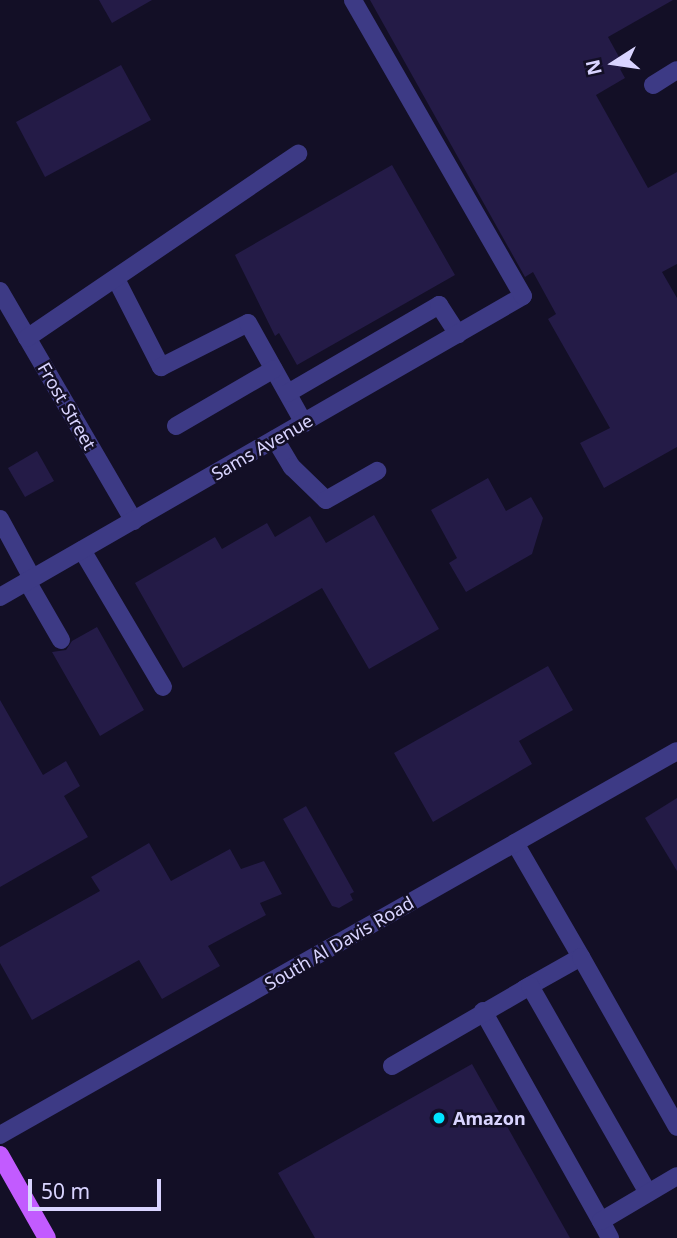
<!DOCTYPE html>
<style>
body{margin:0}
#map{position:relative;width:677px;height:1238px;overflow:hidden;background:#130f26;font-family:"Noto Sans",sans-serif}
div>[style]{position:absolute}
.building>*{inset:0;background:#241b47}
.minor>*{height:18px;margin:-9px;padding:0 9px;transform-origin:9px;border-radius:9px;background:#3d3a85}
.major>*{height:18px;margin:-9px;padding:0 9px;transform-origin:9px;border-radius:9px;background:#c25bff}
.dots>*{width:19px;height:19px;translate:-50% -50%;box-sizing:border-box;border:4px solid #130f26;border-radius:50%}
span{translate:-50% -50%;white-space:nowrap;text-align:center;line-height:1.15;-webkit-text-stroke:5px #130f26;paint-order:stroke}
.street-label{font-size:18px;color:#d9d4ff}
.poi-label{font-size:18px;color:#d9d4ff;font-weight:700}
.left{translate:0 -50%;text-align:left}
.north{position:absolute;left:579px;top:28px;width:70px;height:70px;-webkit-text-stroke:5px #130f26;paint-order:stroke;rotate:258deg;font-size:19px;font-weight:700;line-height:28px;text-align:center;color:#d9d4ff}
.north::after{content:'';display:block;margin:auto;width:24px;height:32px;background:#d9d4ff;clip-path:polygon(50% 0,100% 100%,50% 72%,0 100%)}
.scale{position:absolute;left:28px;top:1179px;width:133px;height:32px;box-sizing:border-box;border:4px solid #d9d4ff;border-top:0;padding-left:9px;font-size:21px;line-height:24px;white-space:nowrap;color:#d9d4ff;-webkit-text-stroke:5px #130f26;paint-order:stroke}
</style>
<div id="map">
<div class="building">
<div style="clip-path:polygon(99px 0,152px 0,112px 23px)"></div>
<div style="clip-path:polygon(370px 0,673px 0,608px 37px,624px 66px,620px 69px,625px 78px,596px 95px,648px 188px,677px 172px,677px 264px,662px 272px,677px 298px,677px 447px,604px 488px,580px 443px,610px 428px,548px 319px,556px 314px,533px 272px,525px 277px)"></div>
<div style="clip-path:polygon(121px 65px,151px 120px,45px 177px,16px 122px)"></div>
<div style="clip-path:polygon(392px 165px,455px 275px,297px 365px,279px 333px,275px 336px,235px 255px)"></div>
<div style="clip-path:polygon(37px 451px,54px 481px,25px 497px,8px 468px)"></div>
<div style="clip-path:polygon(488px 478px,506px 511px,531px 497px,543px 518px,532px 554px,466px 592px,449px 563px,457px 558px,431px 510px)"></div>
<div style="clip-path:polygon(374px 515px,439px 629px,369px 669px,322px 588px,183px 668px,135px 583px,215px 537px,222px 549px,267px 523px,275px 537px,310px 516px,326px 543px)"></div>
<div style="clip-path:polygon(97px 627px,144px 710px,100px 736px,52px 652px,66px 650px,72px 641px)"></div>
<div style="clip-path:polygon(548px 666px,573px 710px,519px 741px,532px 764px,433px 822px,394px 753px)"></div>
<div style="clip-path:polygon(0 700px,43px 775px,66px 761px,80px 786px,64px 796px,88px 837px,0 887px)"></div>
<div style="clip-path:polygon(677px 798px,677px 871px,645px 818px)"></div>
<div style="clip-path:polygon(306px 806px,354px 892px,350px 894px,353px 900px,339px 908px,332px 906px,283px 819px)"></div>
<div style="clip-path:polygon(149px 843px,171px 881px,230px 849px,241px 869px,264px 861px,282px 894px,260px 903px,266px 915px,208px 946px,220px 966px,162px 999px,139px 960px,32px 1020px,0 963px,0 947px,100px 891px,91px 877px)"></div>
<div style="clip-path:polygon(472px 1064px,570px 1238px,315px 1238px,278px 1173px)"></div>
</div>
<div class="minor">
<div style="left:653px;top:85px;width:28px;rotate:-32deg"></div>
<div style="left:116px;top:279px;width:99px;rotate:62.9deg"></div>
<div style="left:161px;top:367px;width:97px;rotate:-26.8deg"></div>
<div style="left:248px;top:323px;width:115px;rotate:60.8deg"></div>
<div style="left:0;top:291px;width:266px;rotate:59.8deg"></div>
<div style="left:27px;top:338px;width:328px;rotate:-34.2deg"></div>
<div style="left:288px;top:393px;width:175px;rotate:-30.2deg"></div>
<div style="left:439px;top:305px;width:35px;rotate:57deg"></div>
<div style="left:176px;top:426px;width:113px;rotate:-30.2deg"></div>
<div style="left:275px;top:439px;width:33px;rotate:59deg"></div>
<div style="left:292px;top:467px;width:47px;rotate:44.1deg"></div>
<div style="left:326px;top:500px;width:59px;rotate:-29.6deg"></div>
<div style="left:0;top:519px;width:67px;rotate:61.5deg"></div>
<div style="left:82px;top:550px;width:159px;rotate:59.4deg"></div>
<div style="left:27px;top:581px;width:68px;rotate:60deg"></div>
<div style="left:0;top:597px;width:603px;rotate:-29.92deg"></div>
<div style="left:523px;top:296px;width:341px;rotate:-119.9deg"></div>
<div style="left:515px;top:843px;width:132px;rotate:59.9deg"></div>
<div style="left:524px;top:989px;width:65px;rotate:-29.3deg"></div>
<div style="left:581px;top:957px;width:195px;rotate:60.5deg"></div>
<div style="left:483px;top:1011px;width:241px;rotate:60.7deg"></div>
<div style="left:392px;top:1066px;width:160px;rotate:-30.1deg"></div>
<div style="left:530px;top:986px;width:238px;rotate:60.3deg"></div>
<div style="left:0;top:1135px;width:778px;rotate:-29.56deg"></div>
<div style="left:610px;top:1238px;width:19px;rotate:-118deg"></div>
<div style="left:601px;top:1221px;width:88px;rotate:-30.6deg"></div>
</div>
<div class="major">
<div style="left:0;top:1155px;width:95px;rotate:60.5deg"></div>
</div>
<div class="dots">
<div style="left:439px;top:1118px;background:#00e5ff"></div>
</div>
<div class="street-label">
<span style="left:67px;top:406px;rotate:60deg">Frost Street</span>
<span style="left:262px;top:447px;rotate:-30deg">Sams Avenue</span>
<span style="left:339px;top:943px;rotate:-30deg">South Al Davis Road</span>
</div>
<div class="poi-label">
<span class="left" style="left:453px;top:1118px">Amazon</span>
</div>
<div class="north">N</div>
<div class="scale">50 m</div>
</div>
